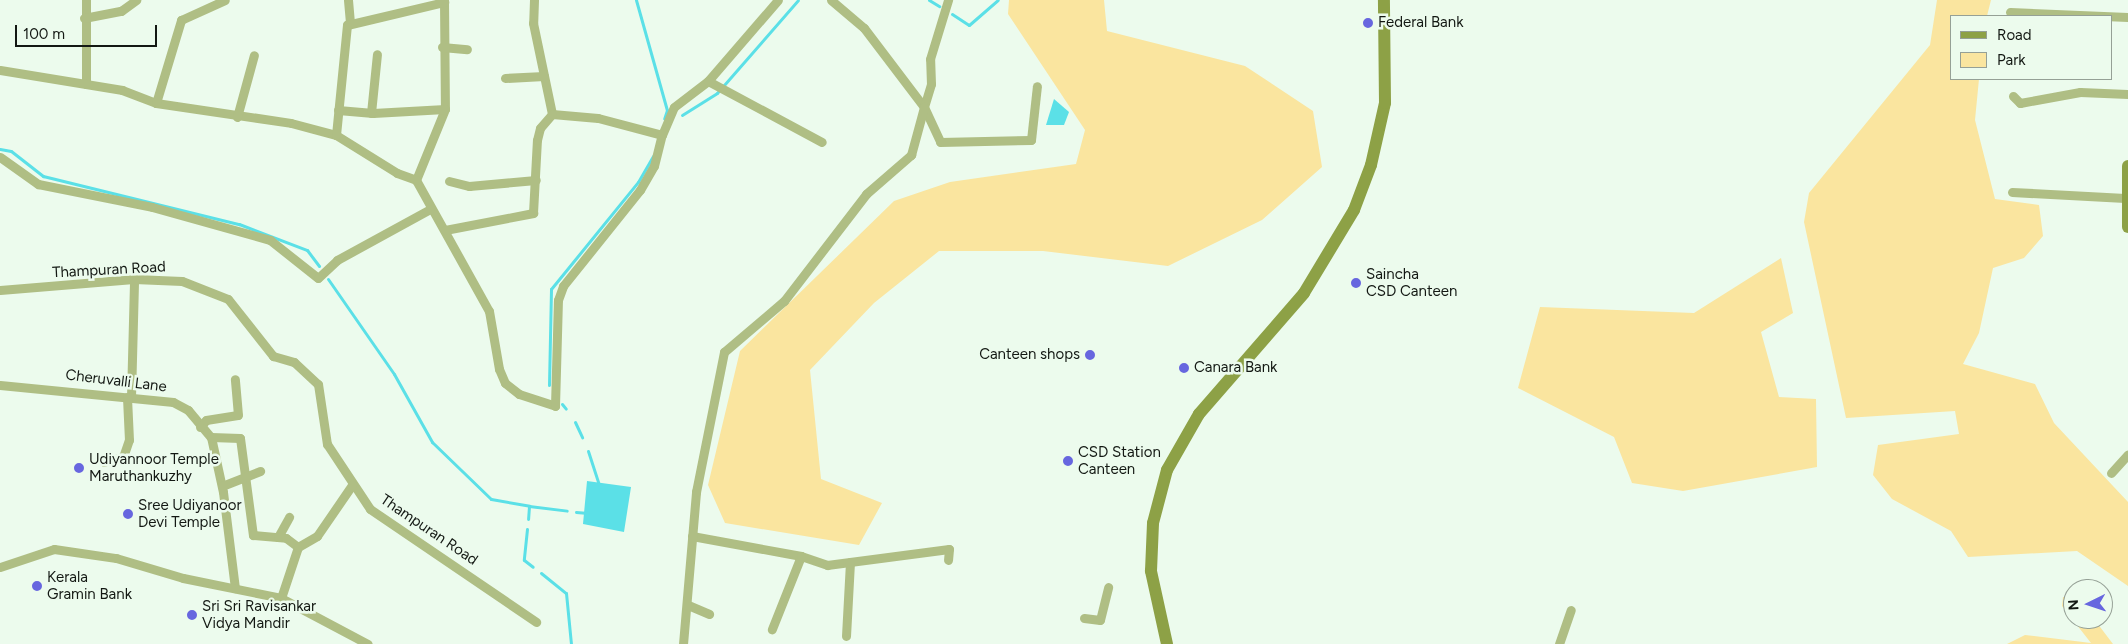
<!DOCTYPE html>
<style>
body{margin:0}
#map{position:relative;width:2128px;height:644px;overflow:hidden;background:#ecfbed;font-family:Figtree,sans-serif}
div>[style]{position:absolute}
.green>*{inset:0;background:#fae59f}
.water>*{inset:0;background:#5be0e7}
.stream>*{height:3px;margin:-1.5px;padding:0 1.5px;transform-origin:1.5px;border-radius:1.5px;background:#5be0e7}
.street>*{height:9px;margin:-4.5px;padding:0 4.5px;transform-origin:4.5px;border-radius:4.5px;background:#afbe84}
.secondary>*{height:12px;margin:-6px;padding:0 6px;transform-origin:6px;border-radius:6px;background:#8da146}
.dots>*{width:14px;height:14px;translate:-50% -50%;box-sizing:border-box;border:2px solid #ecfbed;border-radius:50%}
span{translate:-50% -50%;white-space:nowrap;text-align:center;line-height:1.15;-webkit-text-stroke:5px #ecfbed;paint-order:stroke}
.poi-label{font-size:15px;color:#131813}
.left{translate:0 -50%;text-align:left}
.right{translate:-100% -50%;text-align:right}
.street-label{font-size:15px;color:#131813}
.legend{position:absolute;left:1950px;top:15px;width:162px;height:65px;box-sizing:border-box;background:#ecfbed;border:1px solid #95a096;margin:0;padding:6px 9px;list-style:none;font-size:15px;color:#131813}
.legend li{display:flex;align-items:center;gap:10px;height:25px}
.legend b{width:25px;border:1px solid #95a096}
.north{position:absolute;left:2063px;top:579px;width:50px;height:50px;box-sizing:border-box;background:#ecfbed;border:1px solid #95a096;border-radius:50%;rotate:266deg;font-size:14px;font-weight:700;line-height:20px;text-align:center;color:#131813}
.north::after{content:'';display:block;margin:auto;width:18px;height:22px;background:#6766df;clip-path:polygon(50% 0,100% 100%,50% 72%,0 100%)}
.scale{position:absolute;left:15px;top:25px;width:142px;height:22px;box-sizing:border-box;border:2px solid #131813;border-top:0;padding-left:6px;font-size:15px;line-height:18px;white-space:nowrap;color:#131813;-webkit-text-stroke:4px #ecfbed;paint-order:stroke}
</style>
<div id="map">
<div class="green">
<div style="clip-path:polygon(1009px 0,1104px 0,1107px 31px,1245px 66px,1313px 111px,1322px 167px,1262px 220px,1168px 266px,1043px 251px,939px 251px,874px 303px,810px 370px,821px 479px,882px 503px,859px 545px,725px 523px,708px 485px,740px 351px,894px 201px,950px 182px,1076px 164px,1085px 130px,1008px 14px)"></div>
<div style="clip-path:polygon(1937px 0,1991px 0,1987px 16px,1952px 16px,1952px 79px,1979px 79px,1975px 120px,1995px 199px,2039px 205px,2043px 236px,2024px 258px,1993px 268px,1979px 333px,1963px 364px,2035px 384px,2054px 423px,2128px 502px,2128px 586px,2077px 551px,1968px 557px,1951px 531px,1892px 499px,1873px 475px,1878px 445px,1959px 434px,1955px 411px,1846px 418px,1804px 222px,1809px 193px,1930px 45px)"></div>
<div style="clip-path:polygon(1781px 258px,1793px 313px,1761px 332px,1779px 397px,1816px 399px,1817px 467px,1683px 491px,1632px 483px,1614px 437px,1518px 388px,1540px 307px,1694px 313px)"></div>
<div style="clip-path:polygon(2063px 597px,2073px 598px,2073px 619px,2094px 619px,2113px 644px,2007px 644px,2025px 635px,2091px 643px,2062px 606px)"></div>
</div>
<div class="water">
<div style="clip-path:polygon(1054px 99px,1069px 112px,1064px 125px,1046px 125px)"></div>
<div style="clip-path:polygon(587px 481px,631px 487px,624px 532px,583px 524px)"></div>
</div>
<div class="stream">
<div style="left:636px;top:0;width:114px;rotate:74.3deg"></div>
<div style="left:667px;top:110px;width:9px;rotate:108deg"></div>
<div style="left:929px;top:0;width:12px;rotate:31deg"></div>
<div style="left:952px;top:14px;width:20px;rotate:33deg"></div>
<div style="left:969px;top:25px;width:38px;rotate:-41deg"></div>
<div style="left:682px;top:115px;width:41px;rotate:-32.2deg"></div>
<div style="left:717px;top:93px;width:123px;rotate:-48.9deg"></div>
<div style="left:0;top:149px;width:11px;rotate:10deg"></div>
<div style="left:11px;top:151px;width:41px;rotate:38deg"></div>
<div style="left:43px;top:176px;width:202px;rotate:13.8deg"></div>
<div style="left:239px;top:224px;width:73px;rotate:20.9deg"></div>
<div style="left:307px;top:250px;width:20px;rotate:53deg"></div>
<div style="left:328px;top:279px;width:116px;rotate:55.2deg"></div>
<div style="left:394px;top:374px;width:78px;rotate:60.8deg"></div>
<div style="left:432px;top:442px;width:82px;rotate:44deg"></div>
<div style="left:491px;top:499px;width:39px;rotate:10deg"></div>
<div style="left:529px;top:506px;width:13px;rotate:94deg"></div>
<div style="left:549px;top:385px;width:96px;rotate:-88.8deg"></div>
<div style="left:551px;top:289px;width:138px;rotate:-50.9deg"></div>
<div style="left:638px;top:182px;width:30px;rotate:-60deg"></div>
<div style="left:562px;top:404px;width:6px;rotate:51deg"></div>
<div style="left:575px;top:422px;width:17px;rotate:65deg"></div>
<div style="left:588px;top:451px;width:38px;rotate:72deg"></div>
<div style="left:529px;top:506px;width:38px;rotate:7deg"></div>
<div style="left:576px;top:512px;width:12px;rotate:5deg"></div>
<div style="left:527px;top:529px;width:31px;rotate:96deg"></div>
<div style="left:524px;top:560px;width:11px;rotate:38deg"></div>
<div style="left:541px;top:573px;width:32px;rotate:39deg"></div>
<div style="left:566px;top:593px;width:51px;rotate:84.4deg"></div>
</div>
<div class="street">
<div style="left:86px;top:0;width:84px;rotate:90deg"></div>
<div style="left:348px;top:0;width:23px;rotate:85deg"></div>
<div style="left:444px;top:0;width:109px;rotate:89.5deg"></div>
<div style="left:445px;top:109px;width:77px;rotate:112.2deg"></div>
<div style="left:416px;top:180px;width:150px;rotate:60.9deg"></div>
<div style="left:489px;top:311px;width:59px;rotate:80.2deg"></div>
<div style="left:499px;top:369px;width:15px;rotate:67deg"></div>
<div style="left:505px;top:383px;width:18px;rotate:38deg"></div>
<div style="left:519px;top:394px;width:38px;rotate:18deg"></div>
<div style="left:555px;top:406px;width:106px;rotate:-88.4deg"></div>
<div style="left:558px;top:300px;width:15px;rotate:-70deg"></div>
<div style="left:563px;top:286px;width:123px;rotate:-51.3deg"></div>
<div style="left:640px;top:190px;width:28px;rotate:-60deg"></div>
<div style="left:654px;top:166px;width:32px;rotate:-76deg"></div>
<div style="left:534px;top:0;width:23px;rotate:92deg"></div>
<div style="left:533px;top:23px;width:93px;rotate:78.2deg"></div>
<div style="left:552px;top:114px;width:46px;rotate:5deg"></div>
<div style="left:598px;top:118px;width:66px;rotate:14.9deg"></div>
<div style="left:662px;top:135px;width:30px;rotate:-67deg"></div>
<div style="left:674px;top:107px;width:43px;rotate:-37.4deg"></div>
<div style="left:708px;top:81px;width:107px;rotate:-49.2deg"></div>
<div style="left:831px;top:0;width:43px;rotate:40.3deg"></div>
<div style="left:864px;top:28px;width:99px;rotate:52.8deg"></div>
<div style="left:924px;top:107px;width:24px;rotate:-73deg"></div>
<div style="left:931px;top:84px;width:25px;rotate:-92deg"></div>
<div style="left:930px;top:59px;width:62px;rotate:-73deg"></div>
<div style="left:2010px;top:12px;width:118px;rotate:2.4deg"></div>
<div style="left:84px;top:18px;width:38px;rotate:-11deg"></div>
<div style="left:121px;top:11px;width:19px;rotate:-36deg"></div>
<div style="left:442px;top:47px;width:25px;rotate:5deg"></div>
<div style="left:0;top:70px;width:124px;rotate:9.3deg"></div>
<div style="left:122px;top:90px;width:36px;rotate:21deg"></div>
<div style="left:156px;top:103px;width:136px;rotate:8.4deg"></div>
<div style="left:291px;top:123px;width:47px;rotate:14.9deg"></div>
<div style="left:336px;top:135px;width:72px;rotate:31.9deg"></div>
<div style="left:397px;top:173px;width:20px;rotate:20deg"></div>
<div style="left:505px;top:78px;width:39px;rotate:-3deg"></div>
<div style="left:708px;top:81px;width:129px;rotate:28.2deg"></div>
<div style="left:2013px;top:96px;width:10px;rotate:45deg"></div>
<div style="left:2020px;top:103px;width:61px;rotate:-10.4deg"></div>
<div style="left:2080px;top:92px;width:48px;rotate:2.4deg"></div>
<div style="left:156px;top:103px;width:87px;rotate:-73.2deg"></div>
<div style="left:181px;top:20px;width:48px;rotate:-24.4deg"></div>
<div style="left:924px;top:107px;width:38px;rotate:65deg"></div>
<div style="left:940px;top:142px;width:91px;rotate:-1.3deg"></div>
<div style="left:1031px;top:140px;width:54px;rotate:-83.7deg"></div>
<div style="left:338px;top:110px;width:35px;rotate:5deg"></div>
<div style="left:373px;top:113px;width:72px;rotate:-3.2deg"></div>
<div style="left:371px;top:113px;width:59px;rotate:-84.2deg"></div>
<div style="left:237px;top:117px;width:64px;rotate:-74.7deg"></div>
<div style="left:336px;top:135px;width:111px;rotate:-84.3deg"></div>
<div style="left:347px;top:25px;width:100px;rotate:-13.3deg"></div>
<div style="left:0;top:157px;width:47px;rotate:35.4deg"></div>
<div style="left:38px;top:184px;width:116px;rotate:11.4deg"></div>
<div style="left:152px;top:207px;width:123px;rotate:15.6deg"></div>
<div style="left:270px;top:240px;width:61px;rotate:38.4deg"></div>
<div style="left:318px;top:278px;width:26px;rotate:-43deg"></div>
<div style="left:337px;top:260px;width:106px;rotate:-28.7deg"></div>
<div style="left:449px;top:181px;width:21px;rotate:14deg"></div>
<div style="left:469px;top:186px;width:67px;rotate:-5.1deg"></div>
<div style="left:2012px;top:192px;width:113px;rotate:3deg"></div>
<div style="left:445px;top:230px;width:90px;rotate:-10.9deg"></div>
<div style="left:533px;top:213px;width:73px;rotate:-86.9deg"></div>
<div style="left:537px;top:140px;width:12px;rotate:-76deg"></div>
<div style="left:540px;top:128px;width:18px;rotate:-49deg"></div>
<div style="left:0;top:290px;width:134px;rotate:-4.7deg"></div>
<div style="left:134px;top:279px;width:48px;rotate:2.4deg"></div>
<div style="left:182px;top:281px;width:49px;rotate:21.4deg"></div>
<div style="left:228px;top:299px;width:73px;rotate:51.7deg"></div>
<div style="left:273px;top:356px;width:22px;rotate:16deg"></div>
<div style="left:294px;top:362px;width:33px;rotate:43deg"></div>
<div style="left:318px;top:384px;width:61px;rotate:81.5deg"></div>
<div style="left:327px;top:444px;width:78px;rotate:56.5deg"></div>
<div style="left:370px;top:509px;width:201px;rotate:34.2deg"></div>
<div style="left:0;top:385px;width:174px;rotate:5.6deg"></div>
<div style="left:173px;top:402px;width:17px;rotate:28deg"></div>
<div style="left:188px;top:410px;width:35px;rotate:50deg"></div>
<div style="left:211px;top:437px;width:56px;rotate:77.7deg"></div>
<div style="left:223px;top:492px;width:97px;rotate:82.9deg"></div>
<div style="left:131px;top:397px;width:118px;rotate:-88.5deg"></div>
<div style="left:200px;top:427px;width:9px;rotate:-49deg"></div>
<div style="left:206px;top:420px;width:32px;rotate:-9deg"></div>
<div style="left:238px;top:415px;width:36px;rotate:-95deg"></div>
<div style="left:211px;top:437px;width:29px;rotate:2deg"></div>
<div style="left:240px;top:438px;width:98px;rotate:82.4deg"></div>
<div style="left:253px;top:535px;width:33px;rotate:5deg"></div>
<div style="left:286px;top:538px;width:15px;rotate:37deg"></div>
<div style="left:104px;top:462px;width:20px;rotate:-15deg"></div>
<div style="left:123px;top:457px;width:18px;rotate:-71deg"></div>
<div style="left:129px;top:440px;width:43px;rotate:-92.7deg"></div>
<div style="left:2111px;top:473px;width:25px;rotate:-48deg"></div>
<div style="left:222px;top:486px;width:41px;rotate:-21.5deg"></div>
<div style="left:692px;top:536px;width:111px;rotate:10.4deg"></div>
<div style="left:801px;top:556px;width:79px;rotate:111.7deg"></div>
<div style="left:278px;top:537px;width:23px;rotate:-61deg"></div>
<div style="left:801px;top:556px;width:28px;rotate:19deg"></div>
<div style="left:827px;top:565px;width:123px;rotate:-7.5deg"></div>
<div style="left:949px;top:549px;width:11px;rotate:95deg"></div>
<div style="left:0;top:567px;width:57px;rotate:-18.4deg"></div>
<div style="left:54px;top:549px;width:63px;rotate:8.3deg"></div>
<div style="left:116px;top:558px;width:70px;rotate:16.6deg"></div>
<div style="left:183px;top:578px;width:100px;rotate:11.5deg"></div>
<div style="left:281px;top:598px;width:98px;rotate:27.9deg"></div>
<div style="left:281px;top:598px;width:54px;rotate:-71.6deg"></div>
<div style="left:298px;top:547px;width:22px;rotate:-30deg"></div>
<div style="left:317px;top:536px;width:62px;rotate:-55.5deg"></div>
<div style="left:688px;top:605px;width:23px;rotate:23deg"></div>
<div style="left:1084px;top:618px;width:16px;rotate:7deg"></div>
<div style="left:1100px;top:620px;width:34px;rotate:-76deg"></div>
<div style="left:846px;top:636px;width:74px;rotate:-86.9deg"></div>
<div style="left:683px;top:644px;width:153px;rotate:-85.1deg"></div>
<div style="left:696px;top:492px;width:143px;rotate:-78.7deg"></div>
<div style="left:724px;top:352px;width:79px;rotate:-40.4deg"></div>
<div style="left:784px;top:301px;width:135px;rotate:-52.5deg"></div>
<div style="left:866px;top:194px;width:60px;rotate:-40.9deg"></div>
<div style="left:911px;top:155px;width:50px;rotate:-74.8deg"></div>
<div style="left:1559px;top:644px;width:36px;rotate:-71deg"></div>
</div>
<div class="secondary">
<div style="left:2128px;top:166px;width:61px;rotate:90deg"></div>
<div style="left:1167px;top:644px;width:75px;rotate:-102.4deg"></div>
<div style="left:1151px;top:571px;width:48px;rotate:-87.6deg"></div>
<div style="left:1153px;top:523px;width:55px;rotate:-75.2deg"></div>
<div style="left:1167px;top:470px;width:64px;rotate:-60.3deg"></div>
<div style="left:1199px;top:414px;width:160px;rotate:-49deg"></div>
<div style="left:1304px;top:293px;width:97px;rotate:-58.9deg"></div>
<div style="left:1354px;top:210px;width:48px;rotate:-69.3deg"></div>
<div style="left:1371px;top:165px;width:64px;rotate:-77.3deg"></div>
<div style="left:1385px;top:103px;width:103px;rotate:-90.6deg"></div>
</div>
<div class="dots">
<div style="left:1368px;top:23px;background:#6766df"></div>
<div style="left:1356px;top:283px;background:#6766df"></div>
<div style="left:1090px;top:355px;background:#6766df"></div>
<div style="left:1184px;top:368px;background:#6766df"></div>
<div style="left:1068px;top:461px;background:#6766df"></div>
<div style="left:79px;top:468px;background:#6766df"></div>
<div style="left:128px;top:514px;background:#6766df"></div>
<div style="left:37px;top:586px;background:#6766df"></div>
<div style="left:192px;top:615px;background:#6766df"></div>
</div>
<div class="poi-label">
<span class="left" style="left:1378px;top:23px">Federal Bank</span>
<span class="left" style="left:1366px;top:283px">Saincha<br>CSD Canteen</span>
<span class="right" style="left:1080px;top:355px">Canteen shops</span>
<span class="left" style="left:1194px;top:368px">Canara Bank</span>
<span class="left" style="left:1078px;top:461px">CSD Station<br>Canteen</span>
<span class="left" style="left:89px;top:468px">Udiyannoor Temple<br>Maruthankuzhy</span>
<span class="left" style="left:138px;top:514px">Sree Udiyanoor<br>Devi Temple</span>
<span class="left" style="left:47px;top:586px">Kerala<br>Gramin Bank</span>
<span class="left" style="left:202px;top:615px">Sri Sri Ravisankar<br>Vidya Mandir</span>
</div>
<div class="street-label">
<span style="left:109px;top:270px;rotate:-3deg">Thampuran Road</span>
<span style="left:116px;top:381px;rotate:7deg">Cheruvalli Lane</span>
<span style="left:429px;top:530px;rotate:34deg">Thampuran Road</span>
</div>
<ul class="legend">
<li><b style="height:6px;background:#8da146"></b>Road</li>
<li><b style="height:14px;background:#fae59f"></b>Park</li>
</ul>
<div class="north">N</div>
<div class="scale">100 m</div>
</div>
